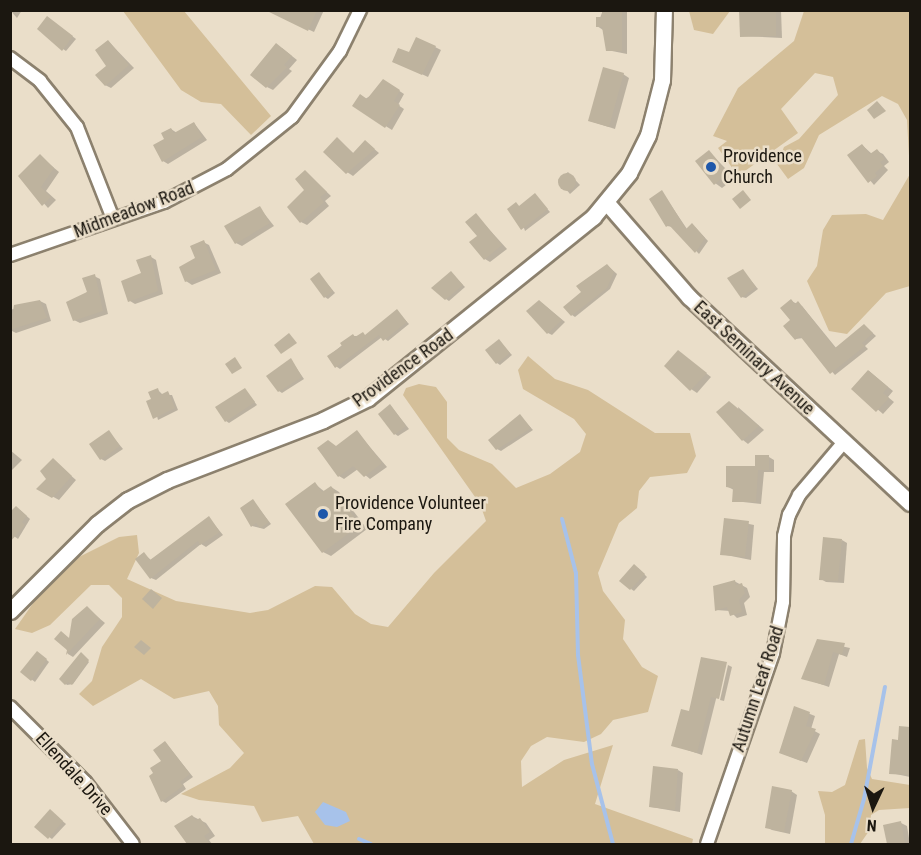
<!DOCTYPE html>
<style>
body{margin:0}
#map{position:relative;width:921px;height:855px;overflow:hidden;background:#eadec9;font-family:"Roboto Condensed",sans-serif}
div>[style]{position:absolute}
.green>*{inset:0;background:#d4bf99}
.water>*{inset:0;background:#a7c2ea}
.shadow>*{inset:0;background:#0003}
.stream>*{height:4px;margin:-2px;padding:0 2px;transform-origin:2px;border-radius:2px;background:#a7c2ea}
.building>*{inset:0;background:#beb39e}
.round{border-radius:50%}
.roads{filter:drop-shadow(2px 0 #8c816e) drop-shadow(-2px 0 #8c816e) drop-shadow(0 2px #8c816e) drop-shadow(0 -2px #8c816e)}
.minor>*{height:12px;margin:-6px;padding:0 6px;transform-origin:6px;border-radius:6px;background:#fff}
.tertiary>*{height:15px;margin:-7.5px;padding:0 7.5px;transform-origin:7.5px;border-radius:7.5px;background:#fff}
.dots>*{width:16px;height:16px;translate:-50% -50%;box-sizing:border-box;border:3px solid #eadec9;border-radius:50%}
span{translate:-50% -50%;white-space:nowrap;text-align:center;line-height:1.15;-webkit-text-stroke:5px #eadec9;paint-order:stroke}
.poi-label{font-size:18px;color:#1b1710}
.left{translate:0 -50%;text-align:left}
.street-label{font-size:18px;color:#1b1710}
.frame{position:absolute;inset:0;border:12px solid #1b1710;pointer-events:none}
.north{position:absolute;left:843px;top:777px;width:60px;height:60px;-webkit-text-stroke:4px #eadec9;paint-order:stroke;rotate:184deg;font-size:16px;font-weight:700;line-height:24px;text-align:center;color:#1b1710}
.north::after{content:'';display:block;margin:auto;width:21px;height:27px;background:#1b1710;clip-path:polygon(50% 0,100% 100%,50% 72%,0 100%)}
</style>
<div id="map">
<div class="green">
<div style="clip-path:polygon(123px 11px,184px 11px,271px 116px,251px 135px,221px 104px,201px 102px,181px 90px)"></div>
<div style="clip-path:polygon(689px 11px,689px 10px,730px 11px,713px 34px,694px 30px)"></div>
<div style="clip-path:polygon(804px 11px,910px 11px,910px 286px,886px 293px,847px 334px,829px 331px,807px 281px,817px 266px,823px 230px,832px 215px,866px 214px,883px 220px,910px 174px,907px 120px,898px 104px,882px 96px,819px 135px,804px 168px,788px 179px,777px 164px,784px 147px,799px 139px,838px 95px,833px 77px,815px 73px,781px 109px,798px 133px,738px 176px,718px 148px,727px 141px,713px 136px,738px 88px,794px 41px)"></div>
<div style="clip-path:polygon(528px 356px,555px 379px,588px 390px,655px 433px,690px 433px,696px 456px,687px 473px,650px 477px,639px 491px,637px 508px,619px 523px,598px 573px,603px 591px,625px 620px,623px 639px,642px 667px,658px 676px,648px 712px,613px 720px,601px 734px,584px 742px,547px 737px,531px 746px,521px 761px,522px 787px,564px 760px,613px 745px,595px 804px,693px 839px,692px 844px,314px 844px,298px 816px,262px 822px,254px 806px,199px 800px,181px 794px,230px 768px,244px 753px,219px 725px,218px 706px,209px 691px,174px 699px,141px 679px,93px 706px,79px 694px,92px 681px,102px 647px,122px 617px,122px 598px,109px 585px,91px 585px,50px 625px,32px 633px,15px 629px,36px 599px,73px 560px,119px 537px,137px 535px,139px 553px,127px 579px,176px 601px,250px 613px,268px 610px,315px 586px,332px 587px,355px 614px,371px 624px,388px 627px,434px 573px,486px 521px,480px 504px,403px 395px,406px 388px,419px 384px,436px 387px,447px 402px,447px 438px,459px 450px,492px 464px,516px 488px,550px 474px,580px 452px,586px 434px,574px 419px,523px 389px,518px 370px)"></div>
<div style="clip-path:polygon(865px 739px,867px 768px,872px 779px,910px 785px,910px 808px,879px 810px,871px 815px,869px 831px,860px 844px,825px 844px,825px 815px,818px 791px,832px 792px,845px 785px,859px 740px)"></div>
</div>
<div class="water">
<div style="clip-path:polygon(323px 802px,346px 812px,350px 821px,337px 827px,325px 825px,315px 812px)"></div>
</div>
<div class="shadow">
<div style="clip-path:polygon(10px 10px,22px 10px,17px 18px)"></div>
<div style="clip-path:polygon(283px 10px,324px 10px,314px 32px,286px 19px)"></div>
<div style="clip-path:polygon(603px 10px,627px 10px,627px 54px,607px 50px,603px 30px,597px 26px)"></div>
<div style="clip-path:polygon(741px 10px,781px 10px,782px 38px,741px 36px)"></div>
<div style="clip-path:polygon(51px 20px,76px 39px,66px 51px,63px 49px)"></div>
<div style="clip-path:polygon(108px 41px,134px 68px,111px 88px,105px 85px)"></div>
<div style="clip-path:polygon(435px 47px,441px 50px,428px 77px,400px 64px)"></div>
<div style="clip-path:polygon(282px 48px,297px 60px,289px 69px,292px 71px,273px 90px,267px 87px)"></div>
<div style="clip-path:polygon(623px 74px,629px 78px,615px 129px,590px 121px)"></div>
<div style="clip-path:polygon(389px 84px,404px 94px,398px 105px,404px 109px,392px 130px,354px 106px)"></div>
<div style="clip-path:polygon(194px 123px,207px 140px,168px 164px,163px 161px,171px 129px,177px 133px)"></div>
<div style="clip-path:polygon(366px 142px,379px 153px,353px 176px,347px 172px,342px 143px,354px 154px)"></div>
<div style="clip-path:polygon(862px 145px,872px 154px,877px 151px,883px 154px,889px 162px,884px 166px,888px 170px,874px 185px,849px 155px)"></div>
<div style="clip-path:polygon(709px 152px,735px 178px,722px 188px,715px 183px)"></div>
<div style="clip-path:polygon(40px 156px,59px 172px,46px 191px,56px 200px,48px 208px,20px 176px)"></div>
<div style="clip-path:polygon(568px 172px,580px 185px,570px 194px,558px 180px)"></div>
<div style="clip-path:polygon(310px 176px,331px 196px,325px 201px,329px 206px,307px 225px,301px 222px)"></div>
<div style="clip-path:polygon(662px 192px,687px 229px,695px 227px,708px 241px,699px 254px,673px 227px,667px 226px)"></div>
<div style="clip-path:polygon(535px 195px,550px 212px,525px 231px,516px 204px,520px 207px)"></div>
<div style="clip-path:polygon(259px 207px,274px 226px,242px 246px,236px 243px)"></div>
<div style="clip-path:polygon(476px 215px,507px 249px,490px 262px,485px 259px)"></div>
<div style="clip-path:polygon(203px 242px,209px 245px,221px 273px,192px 285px,186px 281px)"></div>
<div style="clip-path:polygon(151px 257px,156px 260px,163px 294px,135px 304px,130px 301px)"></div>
<div style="clip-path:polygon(608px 266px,617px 274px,610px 289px,575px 317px,572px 315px,583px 292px)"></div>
<div style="clip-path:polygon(743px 271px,758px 289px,746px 298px,742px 297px)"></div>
<div style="clip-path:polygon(451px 273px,465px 287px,449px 301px,446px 299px)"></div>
<div style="clip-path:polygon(319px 274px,335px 293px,328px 299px,325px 297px)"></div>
<div style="clip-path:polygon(94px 276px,100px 279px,108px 314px,80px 323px,74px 320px)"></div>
<div style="clip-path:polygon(40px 301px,46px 304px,51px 321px,16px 333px,10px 330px,10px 310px)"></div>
<div style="clip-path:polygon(791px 301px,802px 306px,837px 349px,865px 326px,876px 336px,865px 346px,868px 349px,835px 375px,803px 338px,796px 339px)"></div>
<div style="clip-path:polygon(542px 303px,565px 322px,552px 335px,548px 333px)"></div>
<div style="clip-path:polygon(397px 311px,409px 324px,388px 341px,382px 337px,340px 369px,337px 367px,329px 356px,353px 336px,366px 336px)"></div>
<div style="clip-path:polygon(499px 341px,512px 355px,500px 365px,497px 363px)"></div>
<div style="clip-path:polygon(684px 356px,711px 377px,697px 393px,691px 389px)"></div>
<div style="clip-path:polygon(291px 360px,304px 379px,282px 393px,279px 391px)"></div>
<div style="clip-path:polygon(869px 371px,893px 391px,888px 397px,894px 402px,883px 414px,853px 388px)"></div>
<div style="clip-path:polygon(158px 390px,163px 395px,172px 395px,178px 410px,158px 420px,153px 400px)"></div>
<div style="clip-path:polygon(245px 390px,257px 405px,229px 423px,226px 421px)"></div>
<div style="clip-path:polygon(391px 406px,409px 429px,398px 436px,395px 434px)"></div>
<div style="clip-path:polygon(738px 407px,764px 430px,748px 444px,743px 440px)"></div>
<div style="clip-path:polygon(520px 416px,533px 430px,501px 451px,497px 449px)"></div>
<div style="clip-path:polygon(109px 432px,123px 449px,105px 461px,101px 459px)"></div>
<div style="clip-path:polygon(357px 432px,387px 467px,370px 479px,358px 469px,344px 479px,339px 476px,337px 447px)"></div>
<div style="clip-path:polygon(10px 450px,22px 460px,10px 472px)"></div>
<div style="clip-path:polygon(769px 457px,774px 460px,774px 472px,764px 472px,761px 504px,734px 501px,734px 490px,728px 487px)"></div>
<div style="clip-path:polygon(53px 460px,76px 480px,59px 500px,39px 489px,48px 479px)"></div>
<div style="clip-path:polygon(315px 484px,325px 492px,331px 487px,339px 492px,367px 529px,331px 556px,323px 552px)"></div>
<div style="clip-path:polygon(253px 501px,271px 524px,264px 529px,252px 526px)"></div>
<div style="clip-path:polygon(20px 510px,30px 519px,18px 539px,10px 533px)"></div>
<div style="clip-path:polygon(209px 518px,223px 535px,206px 547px,201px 544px,156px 580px,151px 578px,144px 554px,151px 560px)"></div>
<div style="clip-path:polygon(725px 519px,754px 525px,751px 560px,721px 554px)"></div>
<div style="clip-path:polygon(842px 540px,847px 543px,844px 583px,826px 582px,821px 579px)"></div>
<div style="clip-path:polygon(638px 568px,647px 577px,634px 591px,631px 589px)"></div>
<div style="clip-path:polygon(734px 581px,747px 588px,750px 597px,744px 603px,747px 615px,737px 618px,730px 611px,716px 610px)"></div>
<div style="clip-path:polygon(87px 608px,105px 623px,73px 657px,68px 654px,62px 633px,70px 639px)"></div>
<div style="clip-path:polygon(818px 641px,850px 648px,847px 657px,839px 654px,829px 687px,803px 678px)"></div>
<div style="clip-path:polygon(81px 654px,89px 662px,73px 684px,67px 685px,61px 679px)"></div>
<div style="clip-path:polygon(41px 655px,49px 662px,35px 682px,22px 672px)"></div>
<div style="clip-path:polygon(725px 663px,702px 755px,673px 745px,690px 713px)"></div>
<div style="clip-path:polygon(728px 665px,732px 667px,724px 701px,720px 700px)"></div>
<div style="clip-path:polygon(795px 708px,815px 716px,811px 729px,820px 734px,807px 763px,781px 753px)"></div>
<div style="clip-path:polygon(901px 728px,910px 728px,910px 777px,891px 773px)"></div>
<div style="clip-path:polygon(165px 742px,193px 777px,183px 784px,186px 789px,166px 803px,162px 801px)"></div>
<div style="clip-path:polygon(678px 770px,683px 773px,680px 812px,651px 807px)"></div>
<div style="clip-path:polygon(791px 791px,797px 795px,790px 834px,772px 830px,767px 827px)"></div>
<div style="clip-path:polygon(53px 813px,66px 824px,52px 839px,49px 837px)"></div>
<div style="clip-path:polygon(192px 816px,206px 823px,215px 836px,209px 840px,212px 844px,189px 844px,176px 827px)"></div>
<div style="clip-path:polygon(901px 823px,907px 826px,910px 844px,888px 844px,885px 826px)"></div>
</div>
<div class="stream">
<div style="left:562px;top:519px;width:56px;rotate:75.5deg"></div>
<div style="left:576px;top:573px;width:82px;rotate:88.6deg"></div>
<div style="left:578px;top:655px;width:110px;rotate:82.7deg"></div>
<div style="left:592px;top:764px;width:83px;rotate:75.3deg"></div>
<div style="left:359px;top:839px;width:13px;rotate:23deg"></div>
<div style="left:851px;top:844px;width:47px;rotate:-73.9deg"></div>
<div style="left:864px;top:799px;width:114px;rotate:-79.4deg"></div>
</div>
<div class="building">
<div style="clip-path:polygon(265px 10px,317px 10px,308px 31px)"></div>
<div style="clip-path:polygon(602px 10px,622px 10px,622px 51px,606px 51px,602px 27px,596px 27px,596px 17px,602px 17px)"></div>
<div style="clip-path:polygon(739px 10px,776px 10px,776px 36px,740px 37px)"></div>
<div style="clip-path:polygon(47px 16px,73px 36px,62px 51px,37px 29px)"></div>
<div style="clip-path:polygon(416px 37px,436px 46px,422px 75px,392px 62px,398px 48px,409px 52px)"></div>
<div style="clip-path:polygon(108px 40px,129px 65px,105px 86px,95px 75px,106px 66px,95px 50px)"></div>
<div style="clip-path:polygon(276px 43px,292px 56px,284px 65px,287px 67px,266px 88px,250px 75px)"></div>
<div style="clip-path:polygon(603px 67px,624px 73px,609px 127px,588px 121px)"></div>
<div style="clip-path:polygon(383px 79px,400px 90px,394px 101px,400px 105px,385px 128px,352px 106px,360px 94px,367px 99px)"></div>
<div style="clip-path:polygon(877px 101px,886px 111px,874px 119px,867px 110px)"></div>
<div style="clip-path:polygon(194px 122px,202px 137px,162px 162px,153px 145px,164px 139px,161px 133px,171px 128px,174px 133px)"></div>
<div style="clip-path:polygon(337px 137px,353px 153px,365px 140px,375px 149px,346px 174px,323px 152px)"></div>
<div style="clip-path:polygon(862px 144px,870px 154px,877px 149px,885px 159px,880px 162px,883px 166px,875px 173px,877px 176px,868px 183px,847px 155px)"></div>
<div style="clip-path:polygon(709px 150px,728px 173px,714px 185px,695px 161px)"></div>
<div style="clip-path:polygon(40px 154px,54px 168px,41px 187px,51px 197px,42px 206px,18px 176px)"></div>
<div style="clip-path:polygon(305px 170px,327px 192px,320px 197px,324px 202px,300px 223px,287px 207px,304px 190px,295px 179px)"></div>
<div class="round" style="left:558px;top:173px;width:18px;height:18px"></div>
<div style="clip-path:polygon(662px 190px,686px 229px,692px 223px,705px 238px,695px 253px,669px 225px,666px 227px,649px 199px)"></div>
<div style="clip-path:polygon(743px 190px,751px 200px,740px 209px,732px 199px)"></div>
<div style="clip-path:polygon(535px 193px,548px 209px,521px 230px,507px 209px,516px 202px,519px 206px)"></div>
<div style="clip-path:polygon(260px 206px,270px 223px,235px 244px,224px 226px)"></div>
<div style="clip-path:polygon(476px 213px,502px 245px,484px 260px,469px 242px,477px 236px,465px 222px)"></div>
<div style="clip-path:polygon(204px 240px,216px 270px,185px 282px,179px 267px,195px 258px,190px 246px)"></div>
<div style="clip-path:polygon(151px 255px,158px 291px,128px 302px,121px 281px,141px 273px,136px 260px)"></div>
<div style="clip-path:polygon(607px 264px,614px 272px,607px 288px,571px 316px,563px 307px,581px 292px,576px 286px)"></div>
<div style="clip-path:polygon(743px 269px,756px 287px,741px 298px,727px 278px)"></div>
<div style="clip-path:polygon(451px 271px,463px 285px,445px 300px,431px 288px)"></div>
<div style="clip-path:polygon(319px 272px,333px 291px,324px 298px,310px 279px)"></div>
<div style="clip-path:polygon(95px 274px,103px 311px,73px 321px,66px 302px,87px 292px,82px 278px)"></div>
<div style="clip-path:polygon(791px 299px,795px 304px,798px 301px,835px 348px,864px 324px,873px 333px,862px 343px,865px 346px,830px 374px,800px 336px,795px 340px,783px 326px,790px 320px,780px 308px)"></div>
<div style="clip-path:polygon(40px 300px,47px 318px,10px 330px,14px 305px)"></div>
<div style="clip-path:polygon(539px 300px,562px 320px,547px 334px,526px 311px)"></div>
<div style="clip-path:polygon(397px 309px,407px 322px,383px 341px,379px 335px,335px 368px,327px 356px,342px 346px,340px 343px,353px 334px,355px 337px,363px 332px,365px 335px)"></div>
<div style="clip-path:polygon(289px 333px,297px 343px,281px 354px,274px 345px)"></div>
<div style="clip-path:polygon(499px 339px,510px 353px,496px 364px,485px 350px)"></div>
<div style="clip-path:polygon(678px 350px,707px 373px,690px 391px,664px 366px)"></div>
<div style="clip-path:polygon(235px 357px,242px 368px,232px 374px,225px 364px)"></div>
<div style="clip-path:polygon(291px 358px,302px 377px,278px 392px,266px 376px)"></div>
<div style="clip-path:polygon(868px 370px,888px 387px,883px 393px,889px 398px,876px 412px,851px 389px)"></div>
<div style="clip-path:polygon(158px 388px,160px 395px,168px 391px,175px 408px,153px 419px,146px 401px,151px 399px,148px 392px)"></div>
<div style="clip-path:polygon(245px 388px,255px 402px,225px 422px,215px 407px)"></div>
<div style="clip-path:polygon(729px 401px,759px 426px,742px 441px,716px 412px)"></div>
<div style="clip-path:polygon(390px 404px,406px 426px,394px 435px,378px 414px)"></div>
<div style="clip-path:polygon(520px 414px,531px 428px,496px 450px,488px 440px)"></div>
<div style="clip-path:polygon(109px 430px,120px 446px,100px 460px,89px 444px)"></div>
<div style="clip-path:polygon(357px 430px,382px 463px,364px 477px,353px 466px,338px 477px,317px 448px,328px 440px,336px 446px)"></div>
<div style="clip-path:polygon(755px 455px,769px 455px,769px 470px,758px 470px,756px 502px,732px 502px,733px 488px,726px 487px,726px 466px,755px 466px)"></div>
<div style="clip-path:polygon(53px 458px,72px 476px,52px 498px,36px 489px,46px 479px,40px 471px)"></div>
<div style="clip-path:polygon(315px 482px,322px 492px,331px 486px,360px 525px,322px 553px,285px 504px)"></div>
<div style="clip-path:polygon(253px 499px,269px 522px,260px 528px,256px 523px,251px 527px,240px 508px)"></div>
<div style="clip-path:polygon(16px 506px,27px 516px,22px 522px,25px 525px,10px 542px,10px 512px)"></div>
<div style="clip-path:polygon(209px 516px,220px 532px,200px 545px,198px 541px,150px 579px,135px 559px,144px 552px,150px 560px)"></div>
<div style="clip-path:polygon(724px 518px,749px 521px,745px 557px,720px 555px)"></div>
<div style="clip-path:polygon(823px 537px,842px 539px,838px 581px,819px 580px)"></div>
<div style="clip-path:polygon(634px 564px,645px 574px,630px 590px,619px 581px)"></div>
<div style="clip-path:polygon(735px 580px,736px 585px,742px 583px,745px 593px,739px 600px,742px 612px,730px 616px,727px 607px,715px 611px,713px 586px)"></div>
<div style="clip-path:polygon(151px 589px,162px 598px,153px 609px,142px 599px)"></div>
<div style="clip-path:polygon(87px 606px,100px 619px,66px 655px,67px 650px,54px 639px,61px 631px,69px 638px,72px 619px)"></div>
<div style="clip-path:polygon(817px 639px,845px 643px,842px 655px,833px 652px,824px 685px,801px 679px)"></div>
<div style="clip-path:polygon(141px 640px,151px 648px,144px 655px,134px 647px)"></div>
<div style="clip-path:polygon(37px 651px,47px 659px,31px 681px,20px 672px)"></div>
<div style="clip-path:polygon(81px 652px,89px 660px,72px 685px,68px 682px,65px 685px,59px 679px)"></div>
<div style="clip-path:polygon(701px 657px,727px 662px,719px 699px,711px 697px,697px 753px,671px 746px,681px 709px,689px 711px)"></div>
<div style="clip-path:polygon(794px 706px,810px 712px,806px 726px,816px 729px,801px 761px,779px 753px)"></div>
<div style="clip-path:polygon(899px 726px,910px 727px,910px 775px,889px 774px,892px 739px,898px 740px)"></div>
<div style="clip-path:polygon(165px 741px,190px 774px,180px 782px,183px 786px,161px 802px,149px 776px,153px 773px,150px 768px,161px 761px,153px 750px)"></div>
<div style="clip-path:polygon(653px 766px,678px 769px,675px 810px,649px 807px)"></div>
<div style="clip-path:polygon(772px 786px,792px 790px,784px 832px,765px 828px)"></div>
<div style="clip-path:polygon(50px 809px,63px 821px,48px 839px,34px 827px)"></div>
<div style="clip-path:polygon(192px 815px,196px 820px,200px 818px,210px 832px,204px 836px,210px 844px,187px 844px,174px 826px)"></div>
<div style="clip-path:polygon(901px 821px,905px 844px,887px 844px,883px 825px)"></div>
</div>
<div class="roads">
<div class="minor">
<div style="left:10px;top:58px;width:38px;rotate:37deg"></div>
<div style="left:40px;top:81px;width:59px;rotate:51.2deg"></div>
<div style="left:77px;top:127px;width:99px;rotate:68.6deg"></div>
<div style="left:10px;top:255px;width:163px;rotate:-19deg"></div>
<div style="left:164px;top:202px;width:71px;rotate:-27.6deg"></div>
<div style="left:227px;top:169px;width:83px;rotate:-38.7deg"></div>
<div style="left:292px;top:117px;width:82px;rotate:-54deg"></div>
<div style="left:340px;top:51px;width:46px;rotate:-64deg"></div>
<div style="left:10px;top:707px;width:106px;rotate:45deg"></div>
<div style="left:85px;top:782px;width:78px;rotate:52.3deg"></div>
<div style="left:707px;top:844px;width:202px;rotate:-70.9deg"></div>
<div style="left:773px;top:653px;width:52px;rotate:-78.9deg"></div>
<div style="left:783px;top:602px;width:66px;rotate:-89.1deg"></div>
<div style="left:784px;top:536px;width:22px;rotate:-77deg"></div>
<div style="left:789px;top:515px;width:22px;rotate:-63deg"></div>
<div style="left:799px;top:495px;width:70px;rotate:-49.7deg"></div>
</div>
<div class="tertiary">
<div style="left:607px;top:203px;width:125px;rotate:48.9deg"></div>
<div style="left:689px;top:297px;width:302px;rotate:43deg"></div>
<div style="left:10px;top:611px;width:123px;rotate:-45deg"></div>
<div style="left:97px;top:524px;width:39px;rotate:-38deg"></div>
<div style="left:128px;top:500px;width:44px;rotate:-27.1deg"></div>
<div style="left:167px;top:480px;width:167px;rotate:-21deg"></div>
<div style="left:323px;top:420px;width:50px;rotate:-26.1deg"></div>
<div style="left:368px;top:398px;width:289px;rotate:-38.8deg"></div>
<div style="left:593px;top:217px;width:57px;rotate:-50.7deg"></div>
<div style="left:629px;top:173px;width:42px;rotate:-63.4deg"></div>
<div style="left:648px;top:135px;width:57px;rotate:-75.7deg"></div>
<div style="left:662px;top:80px;width:70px;rotate:-88.4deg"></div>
</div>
</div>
<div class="dots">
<div style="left:711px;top:167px;background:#1f58aa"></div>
<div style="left:323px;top:514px;background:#1f58aa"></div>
</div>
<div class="poi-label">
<span class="left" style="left:723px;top:167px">Providence<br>Church</span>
<span class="left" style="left:335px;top:514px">Providence Volunteer<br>Fire Company</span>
</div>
<div class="street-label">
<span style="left:134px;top:210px;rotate:-21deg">Midmeadow Road</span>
<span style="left:754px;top:358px;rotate:43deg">East Seminary Avenue</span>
<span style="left:403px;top:368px;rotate:-36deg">Providence Road</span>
<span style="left:758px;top:689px;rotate:-72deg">Autumn Leaf Road</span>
<span style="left:74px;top:774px;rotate:48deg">Ellendale Drive</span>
</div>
<div class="frame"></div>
<div class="north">N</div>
</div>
